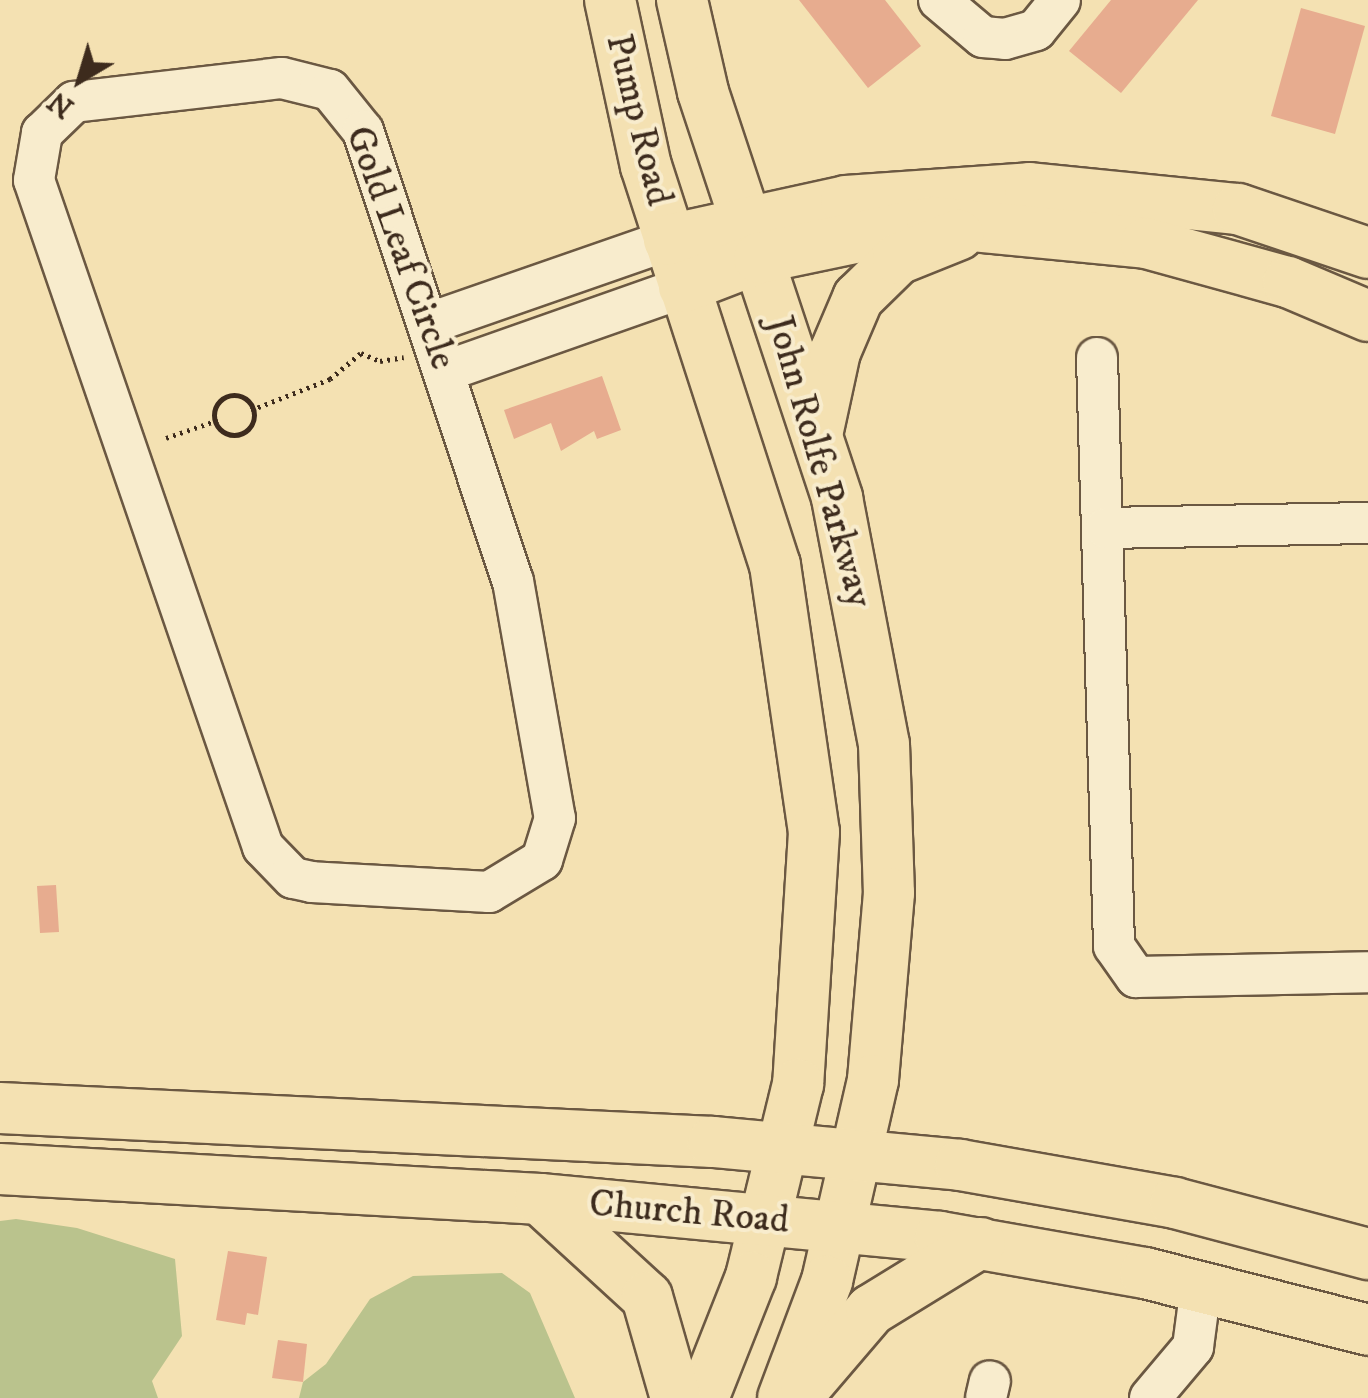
<!DOCTYPE html>
<style>
body{margin:0}
#map{position:relative;width:1368px;height:1398px;overflow:hidden;background:#f4e1b2;font-family:"IM FELL DW Pica",serif}
div>[style]{position:absolute}
.green>*{inset:0;background:#bac38d}
.building>*{inset:0;background:#e7ac8f}
.path>*{height:5px;margin-top:-2.5px;transform-origin:0;background:repeating-linear-gradient(90deg,#3d2b1d 0 2.5px,transparent 0 7.5px)}
.path>.ring{margin:-2.5px;padding:0;box-sizing:content-box;background:none;border:5px solid #3d2b1d;border-radius:50%}
.roads{filter:drop-shadow(2px 0 #6b5842) drop-shadow(-2px 0 #6b5842) drop-shadow(0 2px #6b5842) drop-shadow(0 -2px #6b5842)}
.minor>*{height:40px;margin:-20px;padding:0 20px;transform-origin:20px;border-radius:20px;background:#f8eccd}
.major>*{height:50px;margin:-25px;padding:0 25px;transform-origin:25px;border-radius:25px;background:#f4e1b2}
span{translate:-50% -50%;white-space:nowrap;text-align:center;line-height:1.15;-webkit-text-stroke:8px #f8eccd;paint-order:stroke}
.street-label{font-size:38px;color:#3d2b1d}
.north{position:absolute;left:30px;top:30px;width:100px;height:100px;-webkit-text-stroke:8px #f8eccd;paint-order:stroke;rotate:218deg;font-size:28px;font-weight:700;line-height:40px;text-align:center;color:#3d2b1d}
.north::after{content:'';display:block;margin:auto;width:35px;height:45px;background:#3d2b1d;clip-path:polygon(50% 0,100% 100%,50% 72%,0 100%)}
</style>
<div id="map">
<div class="green">
<div style="clip-path:polygon(16px 1219px,77px 1228px,175px 1259px,182px 1336px,152px 1381px,158px 1398px,0 1398px,0 1221px)"></div>
<div style="clip-path:polygon(502px 1273px,530px 1293px,575px 1398px,299px 1398px,303px 1382px,326px 1364px,370px 1299px,413px 1276px)"></div>
</div>
<div class="building">
<div style="clip-path:polygon(799px 0,885px 0,921px 46px,868px 88px)"></div>
<div style="clip-path:polygon(1111px 0,1198px 0,1121px 93px,1069px 51px)"></div>
<div style="clip-path:polygon(1301px 8px,1365px 26px,1335px 134px,1271px 116px)"></div>
<div style="clip-path:polygon(602px 376px,621px 430px,597px 439px,594px 431px,561px 451px,551px 423px,514px 439px,504px 410px)"></div>
<div style="clip-path:polygon(56px 885px,59px 932px,40px 933px,37px 886px)"></div>
<div style="clip-path:polygon(228px 1251px,267px 1257px,258px 1315px,247px 1313px,245px 1325px,216px 1320px)"></div>
<div style="clip-path:polygon(278px 1340px,307px 1344px,303px 1382px,272px 1378px)"></div>
</div>
<div class="path">
<div class="ring" style="left:214px;top:395px;width:35px;height:35px"></div>
<div style="left:251px;top:410px;width:85px;rotate:-21.4deg"></div>
<div style="left:330px;top:379px;width:40px;rotate:-40deg"></div>
<div style="left:361px;top:353px;width:21px;rotate:23deg"></div>
<div style="left:380px;top:361px;width:24px;rotate:-9deg"></div>
<div style="left:166px;top:438px;width:55px;rotate:-19.1deg"></div>
</div>
<div class="roads">
<div class="minor">
<div style="left:939px;top:0;width:57px;rotate:40.1deg"></div>
<div style="left:983px;top:37px;width:22px;rotate:5deg"></div>
<div style="left:1005px;top:39px;width:32px;rotate:-16deg"></div>
<div style="left:1036px;top:30px;width:38px;rotate:-51deg"></div>
<div style="left:282px;top:78px;width:49px;rotate:14deg"></div>
<div style="left:330px;top:90px;width:53px;rotate:51.2deg"></div>
<div style="left:363px;top:131px;width:474px;rotate:71.6deg"></div>
<div style="left:513px;top:581px;width:241px;rotate:80deg"></div>
<div style="left:555px;top:818px;width:44px;rotate:107.2deg"></div>
<div style="left:542px;top:860px;width:62px;rotate:148.9deg"></div>
<div style="left:489px;top:892px;width:177px;rotate:-176.8deg"></div>
<div style="left:312px;top:882px;width:19px;rotate:-168deg"></div>
<div style="left:293px;top:878px;width:43px;rotate:-134.1deg"></div>
<div style="left:263px;top:847px;width:705px;rotate:-108.95deg"></div>
<div style="left:34px;top:180px;width:48px;rotate:-80.3deg"></div>
<div style="left:42px;top:133px;width:45px;rotate:-44.1deg"></div>
<div style="left:74px;top:102px;width:209px;rotate:-6.6deg"></div>
<div style="left:430px;top:323px;width:253px;rotate:-19.2deg"></div>
<div style="left:1097px;top:358px;width:588px;rotate:88.34deg"></div>
<div style="left:1114px;top:946px;width:38px;rotate:55deg"></div>
<div style="left:1136px;top:977px;width:232px;rotate:-1.2deg"></div>
<div style="left:446px;top:371px;width:252px;rotate:-19.4deg"></div>
<div style="left:1106px;top:528px;width:262px;rotate:-1.1deg"></div>
<div style="left:986px;top:1398px;width:17px;rotate:-77deg"></div>
<div style="left:1150px;top:1398px;width:67px;rotate:-49.9deg"></div>
<div style="left:1193px;top:1347px;width:62px;rotate:-82.5deg"></div>
</div>
<div class="major">
<div style="left:610px;top:0;width:170px;rotate:77.8deg"></div>
<div style="left:646px;top:166px;width:419px;rotate:72.1deg"></div>
<div style="left:775px;top:565px;width:270px;rotate:81.7deg"></div>
<div style="left:814px;top:832px;width:253px;rotate:93.6deg"></div>
<div style="left:798px;top:1084px;width:199px;rotate:103.7deg"></div>
<div style="left:751px;top:1277px;width:130px;rotate:111.6deg"></div>
<div style="left:682px;top:0;width:94px;rotate:77.1deg"></div>
<div style="left:703px;top:92px;width:428px;rotate:71.7deg"></div>
<div style="left:837px;top:498px;width:250px;rotate:79.2deg"></div>
<div style="left:884px;top:744px;width:149px;rotate:88.1deg"></div>
<div style="left:889px;top:893px;width:188px;rotate:94.9deg"></div>
<div style="left:873px;top:1080px;width:206px;rotate:102.9deg"></div>
<div style="left:827px;top:1281px;width:125px;rotate:110.6deg"></div>
<div style="left:669px;top:240px;width:181px;rotate:-12.4deg"></div>
<div style="left:846px;top:201px;width:184px;rotate:-4deg"></div>
<div style="left:1030px;top:188px;width:209px;rotate:5.8deg"></div>
<div style="left:1238px;top:209px;width:137px;rotate:18.7deg"></div>
<div style="left:684px;top:287px;width:80px;rotate:-21.1deg"></div>
<div style="left:759px;top:258px;width:177px;rotate:-11.8deg"></div>
<div style="left:932px;top:222px;width:215px;rotate:5.6deg"></div>
<div style="left:1146px;top:243px;width:147px;rotate:15.4deg"></div>
<div style="left:1288px;top:282px;width:87px;rotate:23deg"></div>
<div style="left:817px;top:435px;width:85px;rotate:-77.8deg"></div>
<div style="left:835px;top:352px;width:59px;rotate:-66.9deg"></div>
<div style="left:858px;top:298px;width:56px;rotate:-44.3deg"></div>
<div style="left:898px;top:259px;width:65px;rotate:-21.8deg"></div>
<div style="left:0;top:1108px;width:714px;rotate:2.73deg"></div>
<div style="left:713px;top:1142px;width:248px;rotate:5.3deg"></div>
<div style="left:960px;top:1165px;width:218px;rotate:10deg"></div>
<div style="left:1175px;top:1203px;width:200px;rotate:14.8deg"></div>
<div style="left:0;top:1169px;width:541px;rotate:3.18deg"></div>
<div style="left:540px;top:1199px;width:402px;rotate:5.4deg"></div>
<div style="left:940px;top:1237px;width:208px;rotate:10deg"></div>
<div style="left:1145px;top:1273px;width:230px;rotate:14.3deg"></div>
<div style="left:540px;top:1199px;width:145px;rotate:42.5deg"></div>
<div style="left:647px;top:1297px;width:105px;rotate:74deg"></div>
<div style="left:806px;top:1386px;width:100px;rotate:-49.5deg"></div>
<div style="left:871px;top:1310px;width:128px;rotate:-31.6deg"></div>
</div>
</div>
<div class="street-label">
<span style="left:638px;top:120px;rotate:76deg">Pump Road</span>
<span style="left:400px;top:248px;rotate:70deg">Gold Leaf Circle</span>
<span style="left:819px;top:462px;rotate:74deg">John Rolfe Parkway</span>
<span style="left:689px;top:1213px;rotate:5deg">Church Road</span>
</div>
<div class="north">N</div>
</div>
